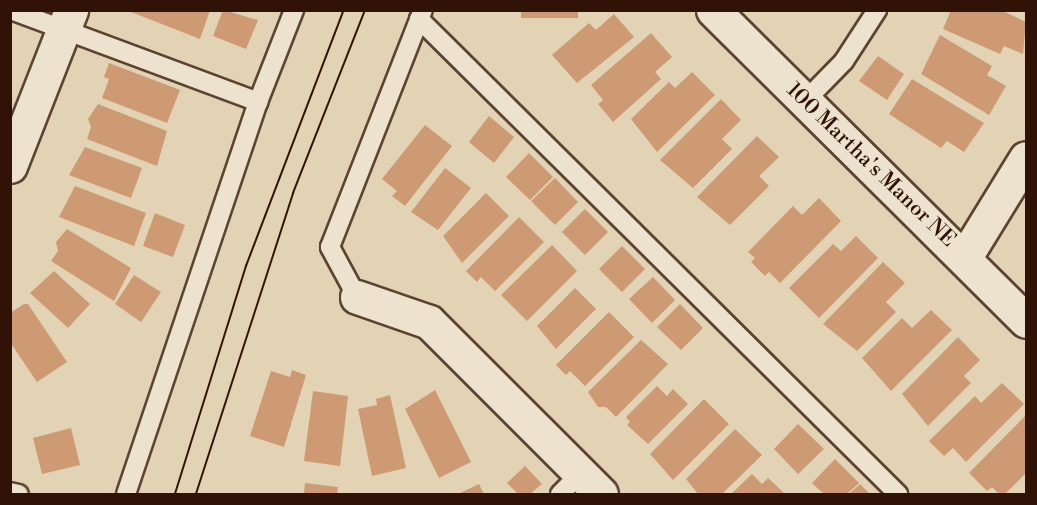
<!DOCTYPE html>
<style>
body{margin:0}
#map{position:relative;width:1037px;height:505px;overflow:hidden;background:#e2d3b4;font-family:"Libre Bodoni",serif}
div>[style]{position:absolute}
.building>*{inset:0;background:#cd9a74}
.roads{filter:drop-shadow(2px 0 #5c4332) drop-shadow(-2px 0 #5c4332) drop-shadow(0 2px #5c4332) drop-shadow(0 -2px #5c4332)}
.lane>*{height:18px;margin:-9px;padding:0 9px;transform-origin:9px;border-radius:9px;background:#ece2ce}
.street>*{height:33px;margin:-16.5px;padding:0 16.5px;transform-origin:16.5px;border-radius:16.5px;background:#ece2ce}
.tram>*{height:1.5px;margin:-0.75px;padding:0 0.75px;transform-origin:0.75px;border-radius:0.75px;background:#301306}
span{translate:-50% -50%;white-space:nowrap;text-align:center;line-height:1.15;-webkit-text-stroke:4.5px #ece2ce;paint-order:stroke}
.street-label{font-size:21px;color:#301306}
.frame{position:absolute;inset:0;border:12px solid #301306;pointer-events:none}
</style>
<div id="map">
<div class="building">
<div style="clip-path:polygon(126px 10px,210px 10px,200px 39px)"></div>
<div style="clip-path:polygon(223px 10px,258px 20px,246px 49px,213px 36px)"></div>
<div style="clip-path:polygon(521px 10px,578px 10px,578px 18px,521px 18px)"></div>
<div style="clip-path:polygon(951px 10px,1001px 10px,1026px 22px,1023px 54px,1004px 46px,1000px 54px,943px 29px)"></div>
<div style="clip-path:polygon(614px 14px,634px 37px,577px 83px,552px 55px,589px 23px,596px 30px)"></div>
<div style="clip-path:polygon(651px 33px,672px 57px,655px 72px,661px 79px,613px 122px,598px 104px,603px 100px,591px 85px)"></div>
<div style="clip-path:polygon(940px 35px,992px 66px,987px 75px,1006px 86px,989px 115px,921px 74px)"></div>
<div style="clip-path:polygon(878px 56px,904px 74px,887px 100px,859px 81px)"></div>
<div style="clip-path:polygon(109px 63px,180px 90px,167px 123px,102px 98px,109px 79px,104px 77px)"></div>
<div style="clip-path:polygon(692px 72px,715px 95px,657px 152px,631px 119px,669px 82px,675px 88px)"></div>
<div style="clip-path:polygon(912px 79px,984px 123px,964px 152px,947px 141px,941px 148px,889px 114px)"></div>
<div style="clip-path:polygon(721px 99px,741px 120px,722px 139px,732px 149px,693px 188px,660px 160px)"></div>
<div style="clip-path:polygon(98px 104px,167px 131px,157px 166px,87px 139px,91px 127px,88px 119px)"></div>
<div style="clip-path:polygon(489px 116px,514px 137px,494px 163px,469px 142px)"></div>
<div style="clip-path:polygon(425px 125px,452px 146px,405px 206px,392px 196px,397px 191px,382px 179px)"></div>
<div style="clip-path:polygon(757px 136px,779px 157px,759px 176px,769px 186px,730px 225px,697px 197px)"></div>
<div style="clip-path:polygon(85px 147px,142px 168px,131px 198px,69px 175px)"></div>
<div style="clip-path:polygon(529px 153px,553px 177px,530px 200px,506px 177px)"></div>
<div style="clip-path:polygon(445px 168px,471px 188px,438px 230px,411px 212px)"></div>
<div style="clip-path:polygon(555px 178px,578px 202px,555px 225px,531px 201px)"></div>
<div style="clip-path:polygon(75px 186px,146px 213px,134px 246px,59px 217px)"></div>
<div style="clip-path:polygon(486px 193px,509px 216px,462px 263px,443px 236px)"></div>
<div style="clip-path:polygon(819px 198px,841px 221px,780px 283px,769px 272px,765px 276px,751px 262px,755px 258px,748px 252px,793px 206px,802px 215px)"></div>
<div style="clip-path:polygon(585px 209px,608px 232px,585px 255px,562px 232px)"></div>
<div style="clip-path:polygon(155px 213px,185px 225px,173px 257px,143px 246px)"></div>
<div style="clip-path:polygon(519px 217px,544px 242px,495px 291px,481px 277px,477px 282px,466px 271px)"></div>
<div style="clip-path:polygon(67px 229px,131px 268px,114px 301px,51px 261px,58px 251px,56px 242px)"></div>
<div style="clip-path:polygon(856px 236px,878px 258px,819px 318px,789px 288px,833px 244px,841px 251px)"></div>
<div style="clip-path:polygon(552px 245px,577px 271px,527px 321px,501px 295px)"></div>
<div style="clip-path:polygon(622px 246px,645px 269px,622px 292px,599px 269px)"></div>
<div style="clip-path:polygon(883px 262px,905px 283px,886px 302px,896px 312px,857px 351px,823px 324px)"></div>
<div style="clip-path:polygon(54px 271px,90px 304px,68px 328px,30px 293px)"></div>
<div style="clip-path:polygon(134px 275px,161px 292px,141px 322px,115px 304px)"></div>
<div style="clip-path:polygon(653px 277px,675px 300px,652px 323px,629px 299px)"></div>
<div style="clip-path:polygon(575px 288px,596px 309px,556px 349px,537px 326px)"></div>
<div style="clip-path:polygon(24px 304px,28px 304px,67px 362px,37px 382px,10px 342px,10px 313px)"></div>
<div style="clip-path:polygon(680px 304px,703px 328px,681px 350px,657px 327px)"></div>
<div style="clip-path:polygon(931px 310px,952px 330px,891px 391px,862px 358px,902px 318px,912px 328px)"></div>
<div style="clip-path:polygon(609px 312px,634px 337px,585px 386px,570px 371px,566px 375px,556px 365px)"></div>
<div style="clip-path:polygon(958px 337px,980px 360px,964px 376px,971px 383px,928px 426px,902px 394px)"></div>
<div style="clip-path:polygon(641px 340px,668px 364px,616px 417px,606px 407px,598px 407px,588px 392px)"></div>
<div style="clip-path:polygon(292px 370px,306px 375px,284px 447px,250px 436px,271px 371px,290px 377px)"></div>
<div style="clip-path:polygon(1002px 383px,1024px 404px,966px 462px,953px 448px,944px 456px,929px 441px,975px 396px,981px 403px)"></div>
<div style="clip-path:polygon(657px 386px,667px 396px,673px 389px,688px 404px,648px 444px,627px 425px,630px 422px,626px 417px)"></div>
<div style="clip-path:polygon(435px 390px,471px 462px,439px 478px,405px 409px)"></div>
<div style="clip-path:polygon(313px 391px,348px 396px,340px 466px,304px 461px)"></div>
<div style="clip-path:polygon(390px 395px,406px 468px,372px 476px,358px 409px,377px 405px,376px 399px)"></div>
<div style="clip-path:polygon(704px 399px,729px 424px,673px 480px,650px 454px)"></div>
<div style="clip-path:polygon(1026px 415px,1026px 473px,1005px 494px,999px 494px,992px 487px,987px 491px,969px 473px)"></div>
<div style="clip-path:polygon(798px 424px,824px 449px,798px 474px,774px 449px)"></div>
<div style="clip-path:polygon(71px 428px,80px 465px,42px 474px,33px 438px)"></div>
<div style="clip-path:polygon(735px 429px,762px 455px,722px 494px,698px 494px,686px 479px)"></div>
<div style="clip-path:polygon(835px 459px,859px 483px,847px 494px,824px 494px,812px 483px)"></div>
<div style="clip-path:polygon(525px 466px,542px 484px,530px 494px,518px 494px,507px 483px)"></div>
<div style="clip-path:polygon(752px 474px,762px 484px,768px 478px,784px 493px,731px 494px)"></div>
<div style="clip-path:polygon(305px 483px,338px 487px,337px 494px,304px 494px)"></div>
<div style="clip-path:polygon(479px 484px,484px 494px,458px 494px)"></div>
<div style="clip-path:polygon(860px 484px,870px 494px,849px 494px)"></div>
</div>
<div class="roads">
<div class="lane">
<div style="left:11px;top:10px;width:264px;rotate:20.4deg"></div>
<div style="left:419px;top:19px;width:675px;rotate:44.76deg"></div>
<div style="left:805px;top:101px;width:56px;rotate:-45.7deg"></div>
<div style="left:844px;top:61px;width:61px;rotate:-57.1deg"></div>
<div style="left:357px;top:297px;width:57px;rotate:-118.4deg"></div>
<div style="left:330px;top:247px;width:255px;rotate:-68.6deg"></div>
<div style="left:10px;top:492px;width:9px;rotate:13deg"></div>
<div style="left:126px;top:494px;width:414px;rotate:-71.4deg"></div>
<div style="left:258px;top:102px;width:99px;rotate:-68.6deg"></div>
<div style="left:560px;top:494px;width:28px;rotate:-45deg"></div>
</div>
<div class="street">
<div style="left:713px;top:10px;width:441px;rotate:44.8deg"></div>
<div style="left:10px;top:166px;width:168px;rotate:-68.6deg"></div>
<div style="left:965px;top:257px;width:116px;rotate:-58.4deg"></div>
<div style="left:357px;top:297px;width:76px;rotate:19.1deg"></div>
<div style="left:429px;top:322px;width:243px;rotate:45deg"></div>
</div>
</div>
<div class="tram">
<div style="left:175px;top:494px;width:239px;rotate:-72.7deg"></div>
<div style="left:246px;top:266px;width:274px;rotate:-69.1deg"></div>
<div style="left:196px;top:494px;width:316px;rotate:-72.1deg"></div>
<div style="left:293px;top:193px;width:197px;rotate:-68.5deg"></div>
</div>
<div class="street-label">
<span style="left:871px;top:165px;rotate:44deg">100 Martha's Manor NE</span>
</div>
<div class="frame"></div>
</div>
